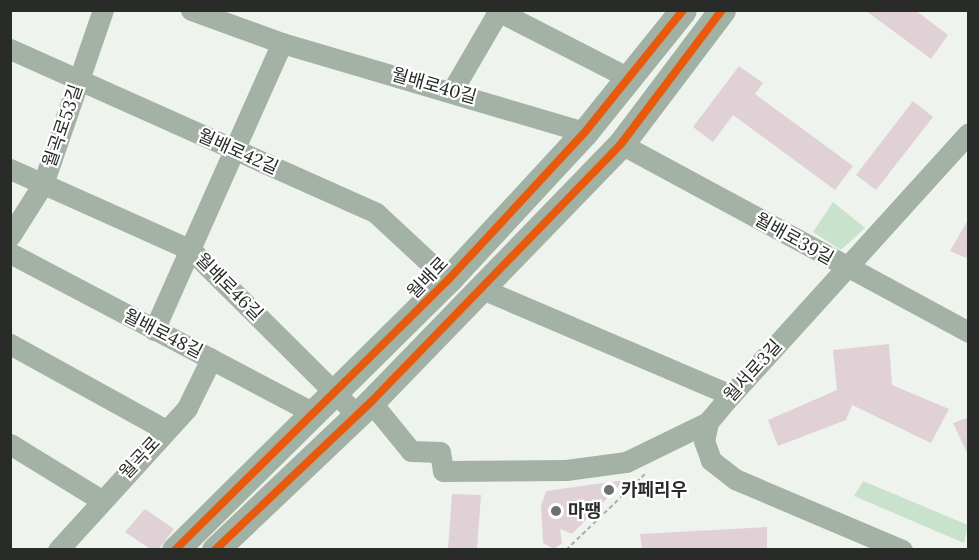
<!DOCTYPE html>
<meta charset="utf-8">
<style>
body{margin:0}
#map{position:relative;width:979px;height:560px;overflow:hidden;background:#eef3ee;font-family:Lora,"Noto Sans KR",serif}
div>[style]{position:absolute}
.green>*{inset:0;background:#c9e2cb}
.building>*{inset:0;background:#e0d1d6}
.path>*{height:2px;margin-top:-1px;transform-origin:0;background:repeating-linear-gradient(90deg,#a7b1a7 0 4.5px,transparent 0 7.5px)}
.minor>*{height:21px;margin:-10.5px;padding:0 10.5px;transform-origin:10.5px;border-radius:10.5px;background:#a3b2a5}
.major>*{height:27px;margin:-13.5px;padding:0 13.5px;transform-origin:13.5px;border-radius:13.5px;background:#a1b2a4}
.cycleway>*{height:8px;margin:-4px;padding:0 4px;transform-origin:4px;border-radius:4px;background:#e8590c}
.dots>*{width:16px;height:16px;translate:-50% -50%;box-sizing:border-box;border:3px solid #fff;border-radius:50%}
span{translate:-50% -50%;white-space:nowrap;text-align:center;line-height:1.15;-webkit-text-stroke:4.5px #fff;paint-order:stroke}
.street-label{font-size:18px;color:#282b28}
.poi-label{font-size:18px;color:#282b28;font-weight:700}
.left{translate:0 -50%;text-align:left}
.frame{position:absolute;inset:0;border:12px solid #282b28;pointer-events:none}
</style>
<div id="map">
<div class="green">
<div style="clip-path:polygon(833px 202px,865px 228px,841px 250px,813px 232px)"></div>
<div style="clip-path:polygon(863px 481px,968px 525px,964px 543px,854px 496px)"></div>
</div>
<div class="building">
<div style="clip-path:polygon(865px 10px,915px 10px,948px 35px,931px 59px)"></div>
<div style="clip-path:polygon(739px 66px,763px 83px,755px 94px,853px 166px,835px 190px,733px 115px,713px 142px,693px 127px)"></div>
<div style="clip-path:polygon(913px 101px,933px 117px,876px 190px,856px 175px)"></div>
<div style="clip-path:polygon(969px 218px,969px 259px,950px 251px)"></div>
<div style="clip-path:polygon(889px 344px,892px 385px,949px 409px,931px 443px,852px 405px,846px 420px,778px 446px,768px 420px,837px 390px,833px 350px)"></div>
<div style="clip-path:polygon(969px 417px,969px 457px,953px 423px)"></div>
<div style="clip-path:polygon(625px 480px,572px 534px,560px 529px,562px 543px,554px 549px,543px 543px,541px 506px,546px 491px)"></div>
<div style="clip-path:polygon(452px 494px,481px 495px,477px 549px,448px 549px)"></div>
<div style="clip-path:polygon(145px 509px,174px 529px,159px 549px,150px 549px,125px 532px)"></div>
<div style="clip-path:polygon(767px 527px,767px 549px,642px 549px,640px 534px)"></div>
</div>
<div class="path">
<div style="left:566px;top:550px;width:111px;rotate:-43.9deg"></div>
</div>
<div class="minor">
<div style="left:191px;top:10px;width:97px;rotate:19.9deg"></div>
<div style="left:282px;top:43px;width:316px;rotate:16.4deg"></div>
<div style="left:496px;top:10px;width:152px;rotate:27.1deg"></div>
<div style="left:10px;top:49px;width:401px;rotate:24.1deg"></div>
<div style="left:376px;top:213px;width:98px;rotate:42.9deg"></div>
<div style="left:452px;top:91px;width:91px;rotate:-59.8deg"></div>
<div style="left:621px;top:144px;width:395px;rotate:28.4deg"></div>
<div style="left:10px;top:169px;width:198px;rotate:24.1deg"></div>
<div style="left:191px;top:250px;width:233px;rotate:44.8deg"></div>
<div style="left:10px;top:236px;width:62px;rotate:-57.6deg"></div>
<div style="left:43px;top:184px;width:184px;rotate:-71deg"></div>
<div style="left:10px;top:253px;width:345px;rotate:27.8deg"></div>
<div style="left:480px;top:288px;width:273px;rotate:23.1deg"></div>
<div style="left:154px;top:330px;width:314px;rotate:-66deg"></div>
<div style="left:10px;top:344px;width:178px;rotate:28.9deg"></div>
<div style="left:371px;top:402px;width:63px;rotate:50.8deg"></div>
<div style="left:411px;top:451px;width:29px;rotate:2deg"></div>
<div style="left:440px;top:452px;width:19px;rotate:81deg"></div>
<div style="left:443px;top:471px;width:123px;rotate:-0.5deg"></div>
<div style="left:566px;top:470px;width:61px;rotate:-7.6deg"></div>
<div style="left:626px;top:462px;width:91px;rotate:-26deg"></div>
<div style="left:10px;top:444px;width:107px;rotate:31.6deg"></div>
<div style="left:58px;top:550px;width:192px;rotate:-47.7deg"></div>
<div style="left:187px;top:408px;width:55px;rotate:-63.9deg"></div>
<div style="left:902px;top:550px;width:181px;rotate:-157deg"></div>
<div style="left:735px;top:479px;width:31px;rotate:-142deg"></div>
<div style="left:711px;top:460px;width:20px;rotate:-110deg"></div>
<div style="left:704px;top:441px;width:19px;rotate:-78deg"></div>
<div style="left:708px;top:422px;width:35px;rotate:-50deg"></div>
<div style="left:731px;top:395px;width:353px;rotate:-47.8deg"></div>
</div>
<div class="major">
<div style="left:175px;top:550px;width:384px;rotate:-44.7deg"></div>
<div style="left:448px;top:280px;width:202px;rotate:-47.2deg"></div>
<div style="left:585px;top:132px;width:156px;rotate:-51.2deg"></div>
<div style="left:215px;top:550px;width:215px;rotate:-43.5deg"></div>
<div style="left:371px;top:402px;width:359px;rotate:-45.9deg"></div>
<div style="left:621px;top:144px;width:168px;rotate:-53deg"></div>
</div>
<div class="cycleway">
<div style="left:175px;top:550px;width:384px;rotate:-44.7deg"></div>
<div style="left:448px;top:280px;width:202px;rotate:-47.2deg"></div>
<div style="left:585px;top:132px;width:156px;rotate:-51.2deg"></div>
<div style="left:215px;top:550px;width:215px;rotate:-43.5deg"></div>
<div style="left:371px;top:402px;width:359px;rotate:-45.9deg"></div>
<div style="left:621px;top:144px;width:168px;rotate:-53deg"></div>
</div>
<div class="dots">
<div style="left:609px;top:490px;background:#6d716d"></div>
<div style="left:556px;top:511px;background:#6d716d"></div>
</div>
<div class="street-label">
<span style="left:434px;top:86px;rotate:16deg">월배로40길</span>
<span style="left:63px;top:126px;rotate:-71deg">월곡로53길</span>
<span style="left:238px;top:152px;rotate:24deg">월배로42길</span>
<span style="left:794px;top:239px;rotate:29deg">월배로39길</span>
<span style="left:428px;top:278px;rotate:-46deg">월배로</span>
<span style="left:229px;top:287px;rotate:45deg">월배로46길</span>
<span style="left:163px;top:334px;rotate:27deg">월배로48길</span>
<span style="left:753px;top:371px;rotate:-48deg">월서로3길</span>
<span style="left:140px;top:458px;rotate:-47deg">월곡로</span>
</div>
<div class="poi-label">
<span class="left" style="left:621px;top:490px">카페리우</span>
<span class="left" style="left:568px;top:511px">마땡</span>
</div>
<div class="frame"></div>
</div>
